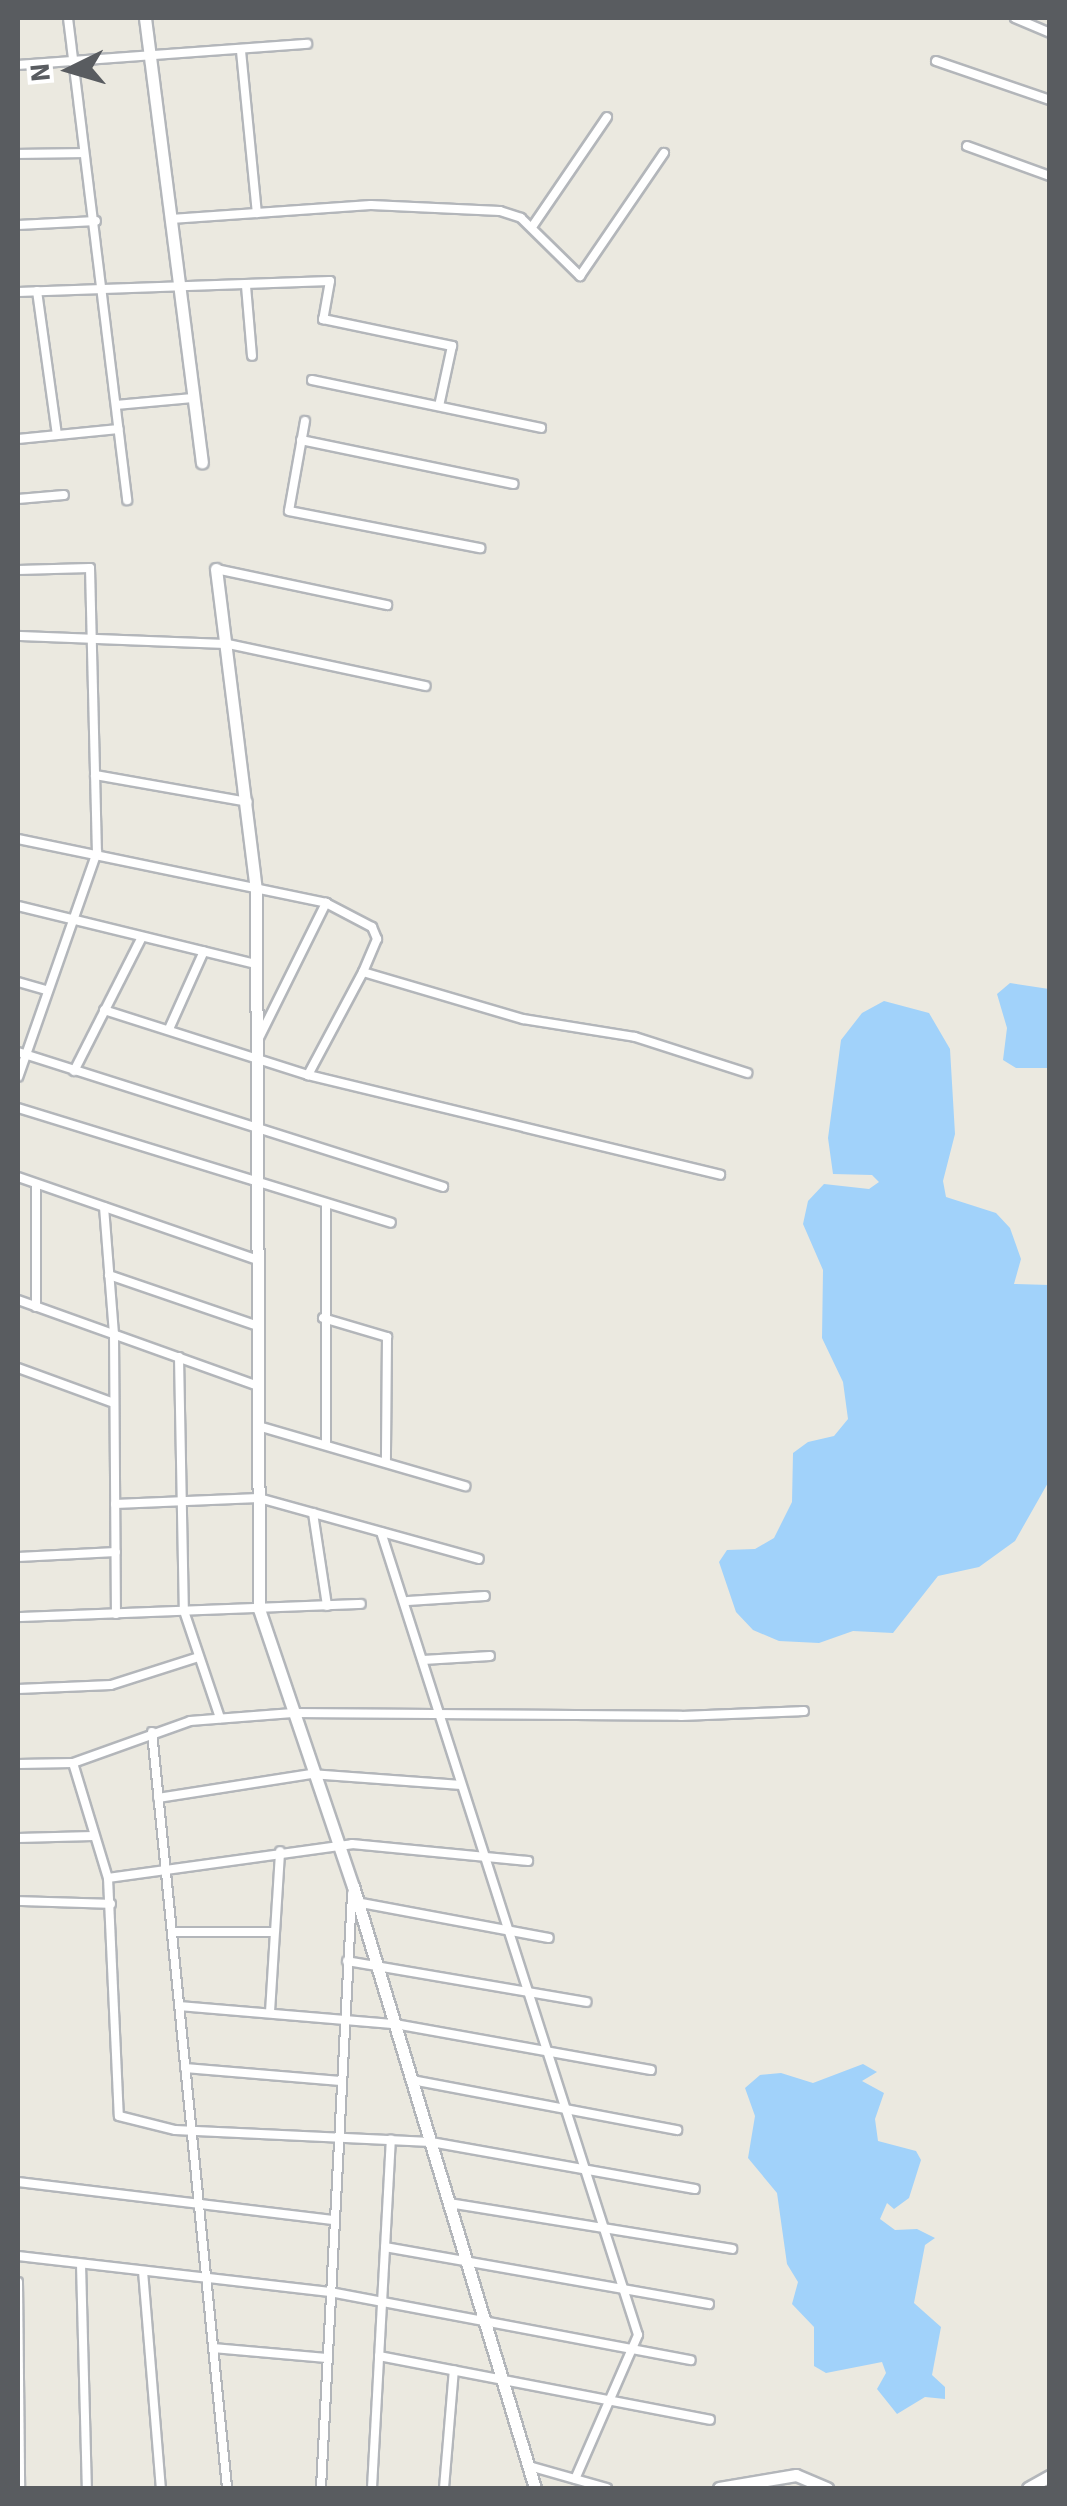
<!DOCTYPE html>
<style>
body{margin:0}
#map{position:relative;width:1067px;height:2506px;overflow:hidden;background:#ebe9e0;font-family:"Source Sans 3",sans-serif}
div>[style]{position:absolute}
.water>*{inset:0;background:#a1d2fa}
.roads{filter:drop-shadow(2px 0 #b3b6ba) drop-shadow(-2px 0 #b3b6ba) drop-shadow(0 2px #b3b6ba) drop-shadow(0 -2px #b3b6ba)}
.street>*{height:8px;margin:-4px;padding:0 4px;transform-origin:4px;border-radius:4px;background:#fff}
.secondary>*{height:11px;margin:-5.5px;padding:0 5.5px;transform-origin:5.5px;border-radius:5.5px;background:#fff}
span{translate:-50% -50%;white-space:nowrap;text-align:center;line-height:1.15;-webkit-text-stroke:10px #fff;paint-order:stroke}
.frame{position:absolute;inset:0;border:20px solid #595c60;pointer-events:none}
.north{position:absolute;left:20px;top:20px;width:100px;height:100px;-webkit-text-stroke:8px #fff;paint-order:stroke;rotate:265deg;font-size:28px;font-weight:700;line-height:40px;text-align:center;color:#595c60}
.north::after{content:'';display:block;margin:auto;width:35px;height:45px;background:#595c60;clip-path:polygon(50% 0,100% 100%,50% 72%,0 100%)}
</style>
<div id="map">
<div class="water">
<div style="clip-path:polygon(1010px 983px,1049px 989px,1049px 1068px,1016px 1068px,1003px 1060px,1007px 1028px,997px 994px)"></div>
<div style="clip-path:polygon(884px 1001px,929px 1013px,950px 1049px,955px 1134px,943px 1181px,946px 1197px,996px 1213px,1010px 1228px,1021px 1259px,1014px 1284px,1049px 1285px,1049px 1481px,1015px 1541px,979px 1567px,938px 1576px,893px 1633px,853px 1631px,819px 1643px,779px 1641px,753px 1630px,736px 1612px,719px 1562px,727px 1550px,755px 1549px,774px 1538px,792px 1502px,793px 1453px,808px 1442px,834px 1436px,848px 1419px,843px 1382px,822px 1338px,823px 1270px,803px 1224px,808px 1201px,824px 1184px,869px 1189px,879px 1182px,872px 1175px,833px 1174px,828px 1138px,841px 1040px,862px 1013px)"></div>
<div style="clip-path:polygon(863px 2064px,877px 2072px,862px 2081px,884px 2093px,875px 2119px,878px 2141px,916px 2151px,921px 2160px,909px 2198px,894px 2209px,887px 2203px,880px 2219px,895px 2230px,917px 2229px,935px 2238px,925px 2245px,914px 2303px,941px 2327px,932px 2375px,945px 2387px,945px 2399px,925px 2397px,897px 2414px,877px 2389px,886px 2373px,882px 2362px,826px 2373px,814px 2366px,814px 2327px,792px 2304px,798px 2282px,787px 2264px,777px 2193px,748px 2158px,755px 2116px,745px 2088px,760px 2075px,781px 2073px,813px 2083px)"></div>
</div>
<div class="roads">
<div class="street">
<div style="left:68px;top:18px;width:486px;rotate:83deg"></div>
<div style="left:1015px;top:18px;width:38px;rotate:23deg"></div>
<div style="left:241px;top:51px;width:163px;rotate:84.4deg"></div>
<div style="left:936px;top:61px;width:120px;rotate:18.9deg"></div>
<div style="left:18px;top:65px;width:290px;rotate:-4.2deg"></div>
<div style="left:967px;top:146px;width:88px;rotate:19.9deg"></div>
<div style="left:18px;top:154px;width:66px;rotate:-0.9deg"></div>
<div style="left:171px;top:219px;width:200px;rotate:-4deg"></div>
<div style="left:371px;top:205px;width:129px;rotate:2.7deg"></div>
<div style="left:500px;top:211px;width:22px;rotate:18deg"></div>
<div style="left:521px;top:218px;width:83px;rotate:44.5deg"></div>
<div style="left:580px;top:276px;width:149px;rotate:-55.7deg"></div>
<div style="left:18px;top:225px;width:78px;rotate:-2.9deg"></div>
<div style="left:532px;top:227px;width:133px;rotate:-55.7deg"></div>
<div style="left:246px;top:286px;width:70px;rotate:85.1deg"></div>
<div style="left:37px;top:291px;width:145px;rotate:82.1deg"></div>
<div style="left:18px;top:292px;width:312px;rotate:-2deg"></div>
<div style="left:330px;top:281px;width:39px;rotate:100deg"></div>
<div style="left:323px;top:319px;width:132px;rotate:11.8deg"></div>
<div style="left:452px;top:346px;width:61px;rotate:102.2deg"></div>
<div style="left:312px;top:380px;width:234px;rotate:11.8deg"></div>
<div style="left:116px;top:405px;width:77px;rotate:-5.2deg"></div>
<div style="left:305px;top:421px;width:91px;rotate:100.1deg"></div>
<div style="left:289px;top:511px;width:195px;rotate:11deg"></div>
<div style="left:18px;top:439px;width:101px;rotate:-5.7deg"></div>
<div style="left:301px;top:440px;width:217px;rotate:11.7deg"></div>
<div style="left:18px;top:499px;width:46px;rotate:-5deg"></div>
<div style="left:216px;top:569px;width:175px;rotate:11.9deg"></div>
<div style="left:18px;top:570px;width:72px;rotate:-1.6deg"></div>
<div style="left:90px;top:568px;width:284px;rotate:88.6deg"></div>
<div style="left:97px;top:852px;width:238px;rotate:109.3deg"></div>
<div style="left:18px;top:636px;width:210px;rotate:2.2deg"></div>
<div style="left:228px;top:644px;width:202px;rotate:12deg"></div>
<div style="left:95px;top:775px;width:155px;rotate:10deg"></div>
<div style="left:18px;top:839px;width:315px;rotate:11.7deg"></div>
<div style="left:326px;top:903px;width:52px;rotate:27.6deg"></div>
<div style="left:372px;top:927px;width:13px;rotate:67deg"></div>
<div style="left:377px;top:939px;width:36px;rotate:113deg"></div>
<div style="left:363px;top:972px;width:117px;rotate:118.1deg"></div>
<div style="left:18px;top:906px;width:245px;rotate:13.7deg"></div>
<div style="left:363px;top:972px;width:167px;rotate:16.4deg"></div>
<div style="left:523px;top:1019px;width:113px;rotate:9.1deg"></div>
<div style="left:635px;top:1037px;width:118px;rotate:17.8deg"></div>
<div style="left:18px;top:982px;width:29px;rotate:16deg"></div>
<div style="left:104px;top:1010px;width:214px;rotate:17.7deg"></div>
<div style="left:308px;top:1075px;width:424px;rotate:13.6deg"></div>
<div style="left:169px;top:1029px;width:85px;rotate:-65.8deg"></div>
<div style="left:259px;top:1038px;width:151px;rotate:-63.6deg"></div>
<div style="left:18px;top:1052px;width:446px;rotate:17.6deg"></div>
<div style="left:74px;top:1071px;width:150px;rotate:-63.1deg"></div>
<div style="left:18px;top:1108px;width:390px;rotate:17.1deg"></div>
<div style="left:18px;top:1177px;width:254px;rotate:19.1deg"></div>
<div style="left:36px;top:1184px;width:123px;rotate:90deg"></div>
<div style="left:326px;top:1205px;width:240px;rotate:90deg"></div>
<div style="left:104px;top:1207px;width:127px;rotate:85.5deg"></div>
<div style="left:114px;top:1334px;width:280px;rotate:89.6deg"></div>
<div style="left:109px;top:1275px;width:157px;rotate:18.9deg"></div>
<div style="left:18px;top:1300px;width:255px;rotate:19.7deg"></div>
<div style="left:323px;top:1318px;width:67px;rotate:16.5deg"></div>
<div style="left:387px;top:1337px;width:125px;rotate:90.5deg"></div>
<div style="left:179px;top:1357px;width:254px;rotate:88.9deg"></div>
<div style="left:184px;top:1611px;width:113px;rotate:71.4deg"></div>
<div style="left:18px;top:1368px;width:102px;rotate:20deg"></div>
<div style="left:258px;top:1426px;width:216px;rotate:16.2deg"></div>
<div style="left:115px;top:1504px;width:144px;rotate:-2.4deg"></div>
<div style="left:259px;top:1498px;width:228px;rotate:15.5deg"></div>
<div style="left:313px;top:1513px;width:94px;rotate:81.4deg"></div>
<div style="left:381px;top:1532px;width:843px;rotate:72.25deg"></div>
<div style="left:638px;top:2335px;width:157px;rotate:113.6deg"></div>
<div style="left:18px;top:1557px;width:98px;rotate:-2.9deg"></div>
<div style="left:408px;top:1601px;width:77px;rotate:-3.7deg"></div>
<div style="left:18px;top:1617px;width:343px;rotate:-2.2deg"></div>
<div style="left:423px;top:1660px;width:67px;rotate:-3.4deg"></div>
<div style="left:18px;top:1689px;width:93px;rotate:-2.5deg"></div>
<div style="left:111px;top:1685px;width:92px;rotate:-17.7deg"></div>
<div style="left:152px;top:1732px;width:760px;rotate:84.33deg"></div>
<div style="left:73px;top:1763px;width:120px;rotate:73.1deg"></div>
<div style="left:108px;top:1878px;width:238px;rotate:87.4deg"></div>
<div style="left:119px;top:2116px;width:58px;rotate:14deg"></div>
<div style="left:175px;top:2130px;width:256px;rotate:2.7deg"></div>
<div style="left:431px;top:2142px;width:268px;rotate:10.1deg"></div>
<div style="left:18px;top:1764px;width:55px;rotate:-1deg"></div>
<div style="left:73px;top:1763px;width:124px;rotate:-19.7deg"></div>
<div style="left:190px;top:1721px;width:103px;rotate:-4.4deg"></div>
<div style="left:293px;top:1713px;width:388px;rotate:0.4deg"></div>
<div style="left:681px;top:1716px;width:123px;rotate:-2.3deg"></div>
<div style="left:158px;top:1798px;width:155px;rotate:-8.9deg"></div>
<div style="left:311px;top:1774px;width:150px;rotate:4.2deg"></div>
<div style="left:18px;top:1838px;width:75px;rotate:-1.5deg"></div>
<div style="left:108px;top:1878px;width:246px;rotate:-7.9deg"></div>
<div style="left:352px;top:1844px;width:177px;rotate:5.5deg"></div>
<div style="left:18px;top:1901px;width:93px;rotate:1.8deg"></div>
<div style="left:356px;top:1902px;width:196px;rotate:10.6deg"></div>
<div style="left:172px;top:1932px;width:101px"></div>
<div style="left:347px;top:1961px;width:243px;rotate:9.7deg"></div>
<div style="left:179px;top:2006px;width:217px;rotate:4.8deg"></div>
<div style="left:395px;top:2024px;width:260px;rotate:10.2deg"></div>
<div style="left:270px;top:2012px;width:161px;rotate:-86.4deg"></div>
<div style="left:185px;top:2068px;width:156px;rotate:4.8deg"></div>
<div style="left:412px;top:2080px;width:270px;rotate:10.7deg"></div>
<div style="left:18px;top:2182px;width:317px;rotate:6.9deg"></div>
<div style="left:449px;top:2203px;width:287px;rotate:9.2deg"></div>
<div style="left:385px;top:2247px;width:329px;rotate:10deg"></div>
<div style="left:18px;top:2256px;width:314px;rotate:6.6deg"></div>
<div style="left:330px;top:2292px;width:367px;rotate:10.7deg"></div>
<div style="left:81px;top:2264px;width:224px;rotate:88.5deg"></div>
<div style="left:143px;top:2271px;width:218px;rotate:85.3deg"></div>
<div style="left:18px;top:2282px;width:206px;rotate:89.4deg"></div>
<div style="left:213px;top:2348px;width:114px;rotate:5deg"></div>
<div style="left:379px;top:2356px;width:337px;rotate:10.9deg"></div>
<div style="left:529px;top:2466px;width:81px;rotate:15.8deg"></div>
<div style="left:321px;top:2488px;width:595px;rotate:-87.01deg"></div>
<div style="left:372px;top:2488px;width:349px;rotate:-86.9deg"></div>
<div style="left:444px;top:2488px;width:118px;rotate:-85.2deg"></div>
</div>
<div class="secondary">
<div style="left:145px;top:18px;width:448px;rotate:82.7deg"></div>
<div style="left:216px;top:569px;width:321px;rotate:82.9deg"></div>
<div style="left:256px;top:888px;width:721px;rotate:89.76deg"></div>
<div style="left:259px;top:1609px;width:293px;rotate:71.3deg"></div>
<div style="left:353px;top:1886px;width:629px;rotate:73.18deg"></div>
<div style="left:719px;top:2488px;width:78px;rotate:-9.6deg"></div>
<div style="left:796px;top:2475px;width:34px;rotate:23deg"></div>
<div style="left:1028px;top:2488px;width:25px;rotate:-29deg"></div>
</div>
</div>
<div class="frame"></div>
<div class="north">N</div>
</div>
